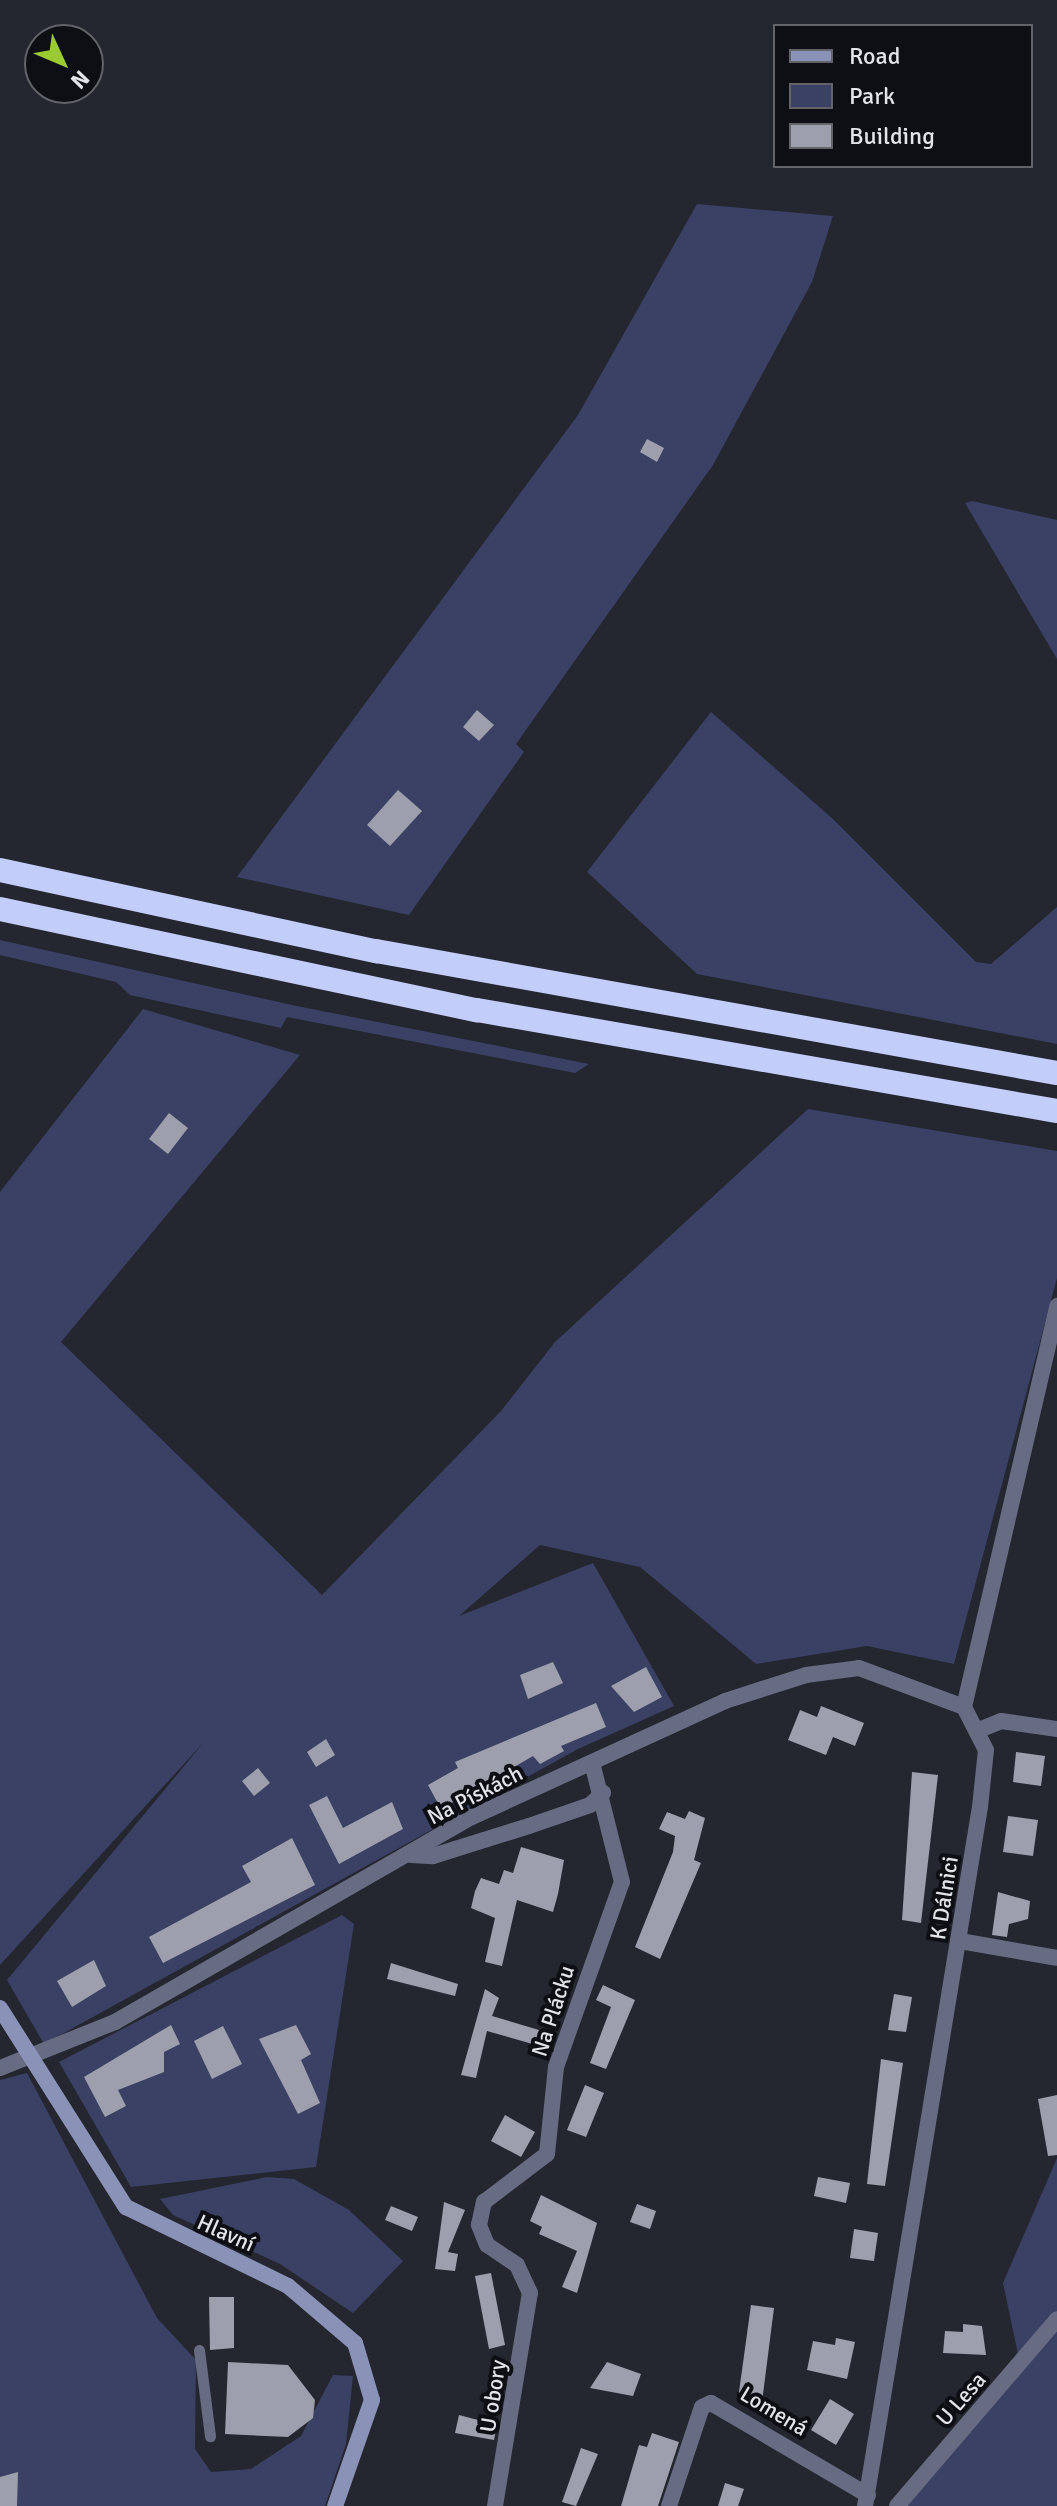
<!DOCTYPE html>
<meta charset="utf-8">
<style>
body{margin:0}
#map{position:relative;width:1057px;height:2506px;overflow:hidden;background:#242630;font-family:Signika,sans-serif}
div>[style]{position:absolute}
.green>*{inset:0;background:#3b4164}
.building>*{inset:0;background:#9da0ac}
.lane>*{height:11px;margin:-5.5px;padding:0 5.5px;transform-origin:5.5px;border-radius:5.5px;background:#676c82}
.street>*{height:16px;margin:-8px;padding:0 8px;transform-origin:8px;border-radius:8px;background:#676c82}
.secondary>*{height:16px;margin:-8px;padding:0 8px;transform-origin:8px;border-radius:8px;background:#8b92b7}
.highway>*{height:24px;margin:-12px;padding:0 12px;transform-origin:12px;border-radius:12px;background:#c3cdfa}
span{translate:-50% -50%;white-space:nowrap;text-align:center;line-height:1.15;-webkit-text-stroke:8px #0e0f14;paint-order:stroke}
.street-label{font-size:22px;color:#e2e4ea}
.legend{position:absolute;left:773px;top:24px;width:260px;height:144px;box-sizing:border-box;background:#0e0f14;border:2px solid #63646a;margin:0;padding:10px 14px;list-style:none;font-size:24px;color:#e2e4ea}
.legend li{display:flex;align-items:center;gap:16px;height:40px}
.legend b{width:40px;border:2px solid #63646a}
.north{position:absolute;left:24px;top:24px;width:80px;height:80px;box-sizing:border-box;background:#0e0f14;border:2px solid #63646a;border-radius:50%;rotate:134deg;font-size:22px;font-weight:700;line-height:32px;text-align:center;color:#e2e4ea}
.north::after{content:'';display:block;margin:auto;width:28px;height:36px;background:#9bcb32;clip-path:polygon(50% 0,100% 100%,50% 72%,0 100%)}
</style>
<div id="map">
<div class="green">
<div style="clip-path:polygon(697px 204px,833px 216px,812px 282px,713px 465px,516px 744px,524px 752px,409px 915px,237px 877px,578px 415px)"></div>
<div style="clip-path:polygon(972px 501px,1057px 520px,1057px 659px,965px 503px)"></div>
<div style="clip-path:polygon(711px 712px,833px 819px,976px 962px,991px 964px,1057px 907px,1057px 1044px,697px 974px,587px 872px)"></div>
<div style="clip-path:polygon(0 940px,292px 1005px,589px 1064px,575px 1073px,287px 1017px,281px 1028px,130px 995px,116px 982px,0 955px)"></div>
<div style="clip-path:polygon(143px 1009px,300px 1055px,61px 1342px,322px 1595px,501px 1411px,555px 1342px,808px 1109px,1057px 1151px,1057px 1278px,954px 1664px,867px 1646px,756px 1664px,640px 1567px,540px 1545px,459px 1616px,593px 1563px,674px 1706px,578px 1749px,44px 2044px,7px 1980px,204px 1742px,0 1965px,0 1192px)"></div>
<div style="clip-path:polygon(342px 1915px,354px 1924px,316px 2167px,131px 2187px,59px 2062px)"></div>
<div style="clip-path:polygon(27px 2073px,157px 2318px,196px 2360px,195px 2449px,211px 2472px,251px 2469px,301px 2436px,333px 2375px,353px 2376px,346px 2444px,325px 2506px,0 2506px,0 2080px)"></div>
<div style="clip-path:polygon(1057px 2158px,1057px 2506px,906px 2506px,1018px 2354px,1003px 2283px)"></div>
<div style="clip-path:polygon(267px 2177px,294px 2179px,349px 2210px,403px 2261px,353px 2313px,280px 2264px,173px 2215px,160px 2199px)"></div>
</div>
<div class="building">
<div style="clip-path:polygon(647px 439px,664px 448px,657px 462px,640px 452px)"></div>
<div style="clip-path:polygon(477px 710px,494px 725px,479px 741px,463px 727px)"></div>
<div style="clip-path:polygon(398px 790px,422px 811px,390px 846px,367px 825px)"></div>
<div style="clip-path:polygon(169px 1113px,188px 1128px,168px 1154px,149px 1139px)"></div>
<div style="clip-path:polygon(553px 1662px,563px 1683px,528px 1699px,520px 1675px)"></div>
<div style="clip-path:polygon(646px 1667px,662px 1697px,634px 1712px,611px 1686px)"></div>
<div style="clip-path:polygon(596px 1703px,606px 1727px,561px 1746px,564px 1751px,540px 1764px,533px 1756px,441px 1809px,428px 1785px,458px 1768px,455px 1762px)"></div>
<div style="clip-path:polygon(821px 1706px,864px 1723px,855px 1746px,833px 1737px,826px 1755px,788px 1740px,800px 1710px,817px 1717px)"></div>
<div style="clip-path:polygon(326px 1739px,335px 1755px,316px 1767px,307px 1752px)"></div>
<div style="clip-path:polygon(1016px 1752px,1045px 1756px,1041px 1786px,1013px 1782px)"></div>
<div style="clip-path:polygon(258px 1768px,270px 1783px,254px 1796px,242px 1781px)"></div>
<div style="clip-path:polygon(912px 1772px,938px 1775px,921px 1923px,902px 1920px)"></div>
<div style="clip-path:polygon(327px 1796px,343px 1828px,392px 1802px,403px 1829px,339px 1864px,309px 1805px)"></div>
<div style="clip-path:polygon(689px 1811px,705px 1818px,694px 1860px,701px 1863px,660px 1959px,635px 1947px,673px 1852px,675px 1836px,659px 1829px,667px 1812px,685px 1819px)"></div>
<div style="clip-path:polygon(1008px 1816px,1038px 1820px,1033px 1856px,1003px 1852px)"></div>
<div style="clip-path:polygon(292px 1838px,315px 1885px,163px 1963px,149px 1937px,251px 1882px,242px 1866px)"></div>
<div style="clip-path:polygon(521px 1847px,564px 1860px,558px 1894px,553px 1912px,517px 1900px,502px 1966px,485px 1962px,495px 1918px,471px 1908px,475px 1891px,481px 1878px,499px 1884px,504px 1870px,513px 1873px)"></div>
<div style="clip-path:polygon(998px 1892px,1030px 1901px,1028px 1919px,1009px 1924px,1007px 1937px,992px 1935px)"></div>
<div style="clip-path:polygon(94px 1960px,106px 1986px,72px 2007px,57px 1981px)"></div>
<div style="clip-path:polygon(391px 1963px,458px 1984px,455px 1996px,387px 1979px)"></div>
<div style="clip-path:polygon(603px 1985px,635px 2000px,606px 2069px,590px 2063px,611px 2007px,596px 2000px)"></div>
<div style="clip-path:polygon(485px 1989px,499px 1998px,492px 2016px,539px 2030px,536px 2045px,487px 2031px,476px 2078px,461px 2075px)"></div>
<div style="clip-path:polygon(894px 1994px,912px 1997px,906px 2032px,888px 2030px)"></div>
<div style="clip-path:polygon(171px 2025px,180px 2044px,164px 2052px,164px 2072px,118px 2090px,126px 2106px,105px 2117px,84px 2077px)"></div>
<div style="clip-path:polygon(296px 2025px,311px 2054px,301px 2060px,320px 2103px,298px 2114px,259px 2039px)"></div>
<div style="clip-path:polygon(223px 2026px,242px 2064px,212px 2079px,194px 2041px)"></div>
<div style="clip-path:polygon(881px 2059px,903px 2063px,885px 2186px,867px 2184px)"></div>
<div style="clip-path:polygon(585px 2085px,604px 2093px,586px 2137px,567px 2130px)"></div>
<div style="clip-path:polygon(1057px 2095px,1057px 2155px,1048px 2156px,1038px 2099px)"></div>
<div style="clip-path:polygon(505px 2115px,535px 2132px,521px 2157px,491px 2141px)"></div>
<div style="clip-path:polygon(818px 2177px,850px 2183px,846px 2203px,814px 2196px)"></div>
<div style="clip-path:polygon(541px 2195px,597px 2223px,577px 2293px,562px 2287px,577px 2251px,539px 2234px,542px 2227px,530px 2221px)"></div>
<div style="clip-path:polygon(444px 2202px,465px 2210px,448px 2252px,458px 2254px,455px 2271px,435px 2269px)"></div>
<div style="clip-path:polygon(637px 2204px,656px 2211px,650px 2229px,630px 2222px)"></div>
<div style="clip-path:polygon(391px 2206px,418px 2217px,412px 2231px,385px 2220px)"></div>
<div style="clip-path:polygon(854px 2229px,878px 2233px,874px 2261px,850px 2258px)"></div>
<div style="clip-path:polygon(491px 2273px,505px 2345px,489px 2349px,475px 2276px)"></div>
<div style="clip-path:polygon(209px 2297px,234px 2297px,234px 2348px,210px 2350px)"></div>
<div style="clip-path:polygon(751px 2305px,774px 2308px,762px 2402px,738px 2399px)"></div>
<div style="clip-path:polygon(963px 2324px,982px 2326px,986px 2355px,943px 2353px,945px 2331px,963px 2332px)"></div>
<div style="clip-path:polygon(836px 2338px,855px 2342px,847px 2379px,807px 2370px,813px 2341px,835px 2345px)"></div>
<div style="clip-path:polygon(228px 2362px,288px 2365px,315px 2400px,313px 2418px,288px 2437px,225px 2434px)"></div>
<div style="clip-path:polygon(607px 2362px,641px 2374px,633px 2396px,590px 2388px)"></div>
<div style="clip-path:polygon(830px 2399px,854px 2414px,836px 2445px,811px 2430px)"></div>
<div style="clip-path:polygon(459px 2415px,497px 2425px,494px 2440px,455px 2433px)"></div>
<div style="clip-path:polygon(652px 2433px,679px 2442px,658px 2506px,621px 2506px,639px 2445px,647px 2447px)"></div>
<div style="clip-path:polygon(581px 2448px,598px 2454px,576px 2506px,562px 2502px)"></div>
<div style="clip-path:polygon(18px 2472px,17px 2506px,0 2506px,0 2477px)"></div>
<div style="clip-path:polygon(725px 2483px,744px 2489px,738px 2506px,718px 2506px)"></div>
</div>
<div class="lane">
<div style="left:199px;top:2350px;width:87px;rotate:82.7deg"></div>
</div>
<div class="street">
<div style="left:979px;top:1730px;width:24px;rotate:-22deg"></div>
<div style="left:1001px;top:1721px;width:57px;rotate:8.1deg"></div>
<div style="left:411px;top:1855px;width:22px;rotate:3deg"></div>
<div style="left:433px;top:1856px;width:101px;rotate:-17.4deg"></div>
<div style="left:529px;top:1826px;width:65px;rotate:-19deg"></div>
<div style="left:590px;top:1805px;width:18px;rotate:-43deg"></div>
<div style="left:960px;top:1941px;width:98px;rotate:9.9deg"></div>
<div style="left:0;top:2068px;width:124px;rotate:-21.8deg"></div>
<div style="left:115px;top:2022px;width:412px;rotate:-29.9deg"></div>
<div style="left:472px;top:1817px;width:278px;rotate:-24.6deg"></div>
<div style="left:725px;top:1701px;width:85px;rotate:-17.8deg"></div>
<div style="left:806px;top:1675px;width:53px;rotate:-7.5deg"></div>
<div style="left:859px;top:1668px;width:112px;rotate:20.4deg"></div>
<div style="left:495px;top:2506px;width:216px;rotate:-80.7deg"></div>
<div style="left:530px;top:2293px;width:31px;rotate:-115deg"></div>
<div style="left:517px;top:2265px;width:36px;rotate:-146deg"></div>
<div style="left:487px;top:2245px;width:22px;rotate:-112deg"></div>
<div style="left:479px;top:2225px;width:24px;rotate:-78deg"></div>
<div style="left:484px;top:2202px;width:79px;rotate:-37.3deg"></div>
<div style="left:547px;top:2154px;width:87px;rotate:-84.1deg"></div>
<div style="left:556px;top:2067px;width:196px;rotate:-70.4deg"></div>
<div style="left:622px;top:1882px;width:123px;rotate:-104.1deg"></div>
<div style="left:669px;top:2506px;width:104px;rotate:-71.6deg"></div>
<div style="left:702px;top:2407px;width:10px;rotate:-24deg"></div>
<div style="left:711px;top:2403px;width:182px;rotate:30.4deg"></div>
<div style="left:865px;top:2506px;width:708px;rotate:-80.66deg"></div>
<div style="left:980px;top:1807px;width:57px;rotate:-84deg"></div>
<div style="left:986px;top:1750px;width:48px;rotate:-117.1deg"></div>
<div style="left:964px;top:1707px;width:412px;rotate:-76.9deg"></div>
<div style="left:897px;top:2506px;width:246px;rotate:-49.4deg"></div>
</div>
<div class="secondary">
<div style="left:0;top:2008px;width:236px;rotate:57.7deg"></div>
<div style="left:126px;top:2207px;width:180px;rotate:26deg"></div>
<div style="left:288px;top:2286px;width:88px;rotate:40.4deg"></div>
<div style="left:355px;top:2343px;width:59px;rotate:73.4deg"></div>
<div style="left:372px;top:2400px;width:112px;rotate:109.2deg"></div>
</div>
<div class="highway">
<div style="left:0;top:870px;width:385px;rotate:12.2deg"></div>
<div style="left:376px;top:951px;width:692px;rotate:10.16deg"></div>
<div style="left:0;top:909px;width:488px;rotate:12deg"></div>
<div style="left:477px;top:1010px;width:589px;rotate:9.88deg"></div>
</div>
<div class="street-label">
<span style="left:475px;top:1795px;rotate:-27deg">Na Pískách</span>
<span style="left:944px;top:1898px;rotate:-81deg">K Dálnici</span>
<span style="left:553px;top:2011px;rotate:-72deg">Na Plácku</span>
<span style="left:226px;top:2233px;rotate:24deg">Hlavní</span>
<span style="left:493px;top:2396px;rotate:-81deg">U obory</span>
<span style="left:961px;top:2399px;rotate:-49deg">U Lesa</span>
<span style="left:774px;top:2411px;rotate:31deg">Lomená</span>
</div>
<ul class="legend">
<li><b style="height:10px;background:#8b92b7"></b>Road</li>
<li><b style="height:22px;background:#3b4164"></b>Park</li>
<li><b style="height:22px;background:#9da0ac"></b>Building</li>
</ul>
<div class="north">N</div>
</div>
